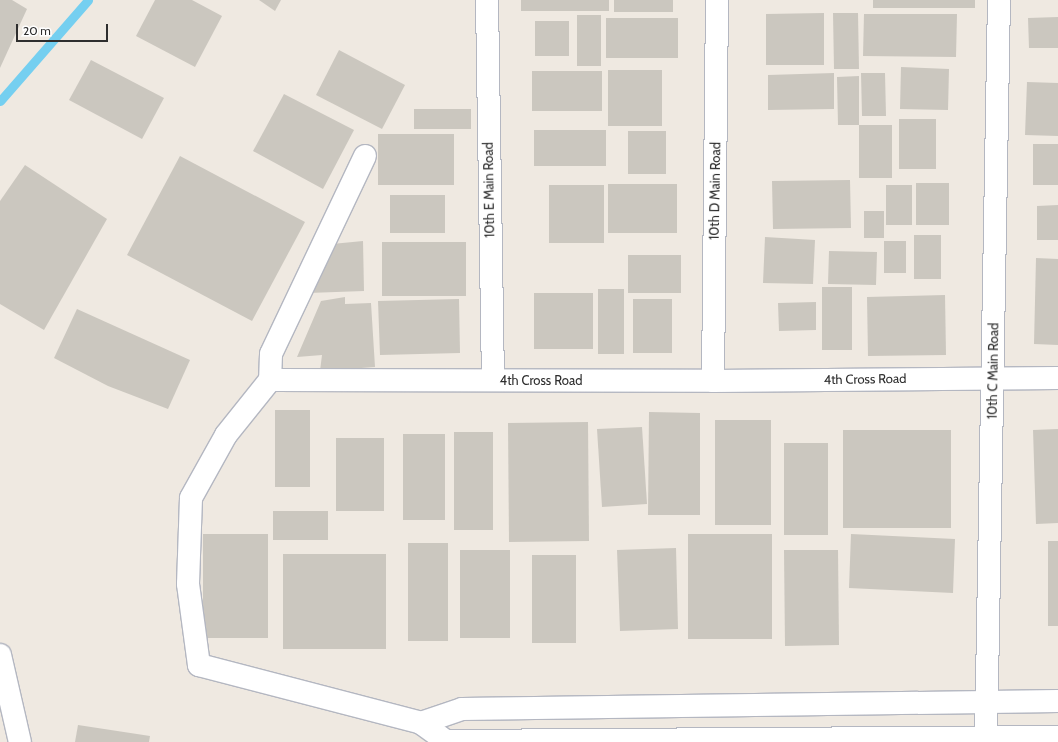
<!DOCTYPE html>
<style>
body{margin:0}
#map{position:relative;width:1058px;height:742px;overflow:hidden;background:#efe9e1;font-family:Cabin,sans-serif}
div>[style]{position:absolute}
.stream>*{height:9px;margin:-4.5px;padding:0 4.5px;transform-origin:4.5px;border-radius:4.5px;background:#75cff0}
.building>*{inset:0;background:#cbc7bf}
.roads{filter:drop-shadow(1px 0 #b4b7c1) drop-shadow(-1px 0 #b4b7c1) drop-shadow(0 1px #b4b7c1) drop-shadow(0 -1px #b4b7c1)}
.minor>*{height:22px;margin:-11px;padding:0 11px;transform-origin:11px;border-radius:11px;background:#fff}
span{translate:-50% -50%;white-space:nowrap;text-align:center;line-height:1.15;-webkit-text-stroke:3px #fff;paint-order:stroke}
.street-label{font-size:13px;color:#2e2e2e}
.scale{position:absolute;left:16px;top:24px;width:92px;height:18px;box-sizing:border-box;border:2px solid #2e2e2e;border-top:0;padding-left:5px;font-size:12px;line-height:14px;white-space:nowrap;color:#2e2e2e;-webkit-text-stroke:3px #fff;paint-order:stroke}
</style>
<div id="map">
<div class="stream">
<div style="left:0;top:101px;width:134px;rotate:-48.9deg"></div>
</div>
<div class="building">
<div style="clip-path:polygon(0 0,12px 0,27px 9px,0 68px)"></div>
<div style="clip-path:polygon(155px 0,192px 0,222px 16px,195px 67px,136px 36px)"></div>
<div style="clip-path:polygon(259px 0,281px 0,275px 11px)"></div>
<div style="clip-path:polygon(521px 0,609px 0,609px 11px,521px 11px)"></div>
<div style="clip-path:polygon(614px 0,673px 0,673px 12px,614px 12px)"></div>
<div style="clip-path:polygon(873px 0,975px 0,975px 8px,873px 8px)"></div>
<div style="clip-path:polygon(824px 13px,824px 65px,766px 65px,766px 14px)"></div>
<div style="clip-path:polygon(833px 13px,858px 13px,859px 69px,834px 69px)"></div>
<div style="clip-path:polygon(864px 14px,957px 14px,956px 57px,863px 56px)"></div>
<div style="clip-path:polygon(577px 15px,601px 15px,601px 66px,577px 66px)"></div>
<div style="clip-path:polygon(1058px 17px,1058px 48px,1029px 48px,1028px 18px)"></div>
<div style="clip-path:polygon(606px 18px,678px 18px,678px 58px,606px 58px)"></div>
<div style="clip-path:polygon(535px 21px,569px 21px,569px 56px,535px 56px)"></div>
<div style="clip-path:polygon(339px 50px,405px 85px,382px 129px,316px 95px)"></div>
<div style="clip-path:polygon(91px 60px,164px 98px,142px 139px,69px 100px)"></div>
<div style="clip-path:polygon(901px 67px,949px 69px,948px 110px,900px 109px)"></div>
<div style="clip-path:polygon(608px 70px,662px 70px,662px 126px,608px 126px)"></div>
<div style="clip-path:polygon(532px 71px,602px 71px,602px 111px,532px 111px)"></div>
<div style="clip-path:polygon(834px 73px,834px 109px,768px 110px,768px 75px)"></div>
<div style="clip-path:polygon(861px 73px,885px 73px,886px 116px,862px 116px)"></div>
<div style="clip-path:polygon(859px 76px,859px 125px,838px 125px,837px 77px)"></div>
<div style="clip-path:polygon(1027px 82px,1058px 83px,1058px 136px,1025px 135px)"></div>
<div style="clip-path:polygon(284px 94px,354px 130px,323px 189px,253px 151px)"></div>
<div style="clip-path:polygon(414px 109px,471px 109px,471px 129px,414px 129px)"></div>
<div style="clip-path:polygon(899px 119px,936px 119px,936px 169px,899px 169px)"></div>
<div style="clip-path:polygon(859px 125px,892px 125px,892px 178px,859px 178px)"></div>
<div style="clip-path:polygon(534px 130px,606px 130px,606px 166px,534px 166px)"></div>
<div style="clip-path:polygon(628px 131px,666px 131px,666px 174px,628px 174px)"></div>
<div style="clip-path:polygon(378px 134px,454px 134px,454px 185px,378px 185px)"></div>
<div style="clip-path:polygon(1033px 144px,1058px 144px,1058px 185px,1033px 185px)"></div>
<div style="clip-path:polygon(180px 156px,305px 222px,252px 321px,127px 255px)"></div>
<div style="clip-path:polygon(25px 165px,107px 219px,44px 330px,0 304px,0 201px)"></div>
<div style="clip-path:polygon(850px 180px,851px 228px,773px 229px,772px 181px)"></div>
<div style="clip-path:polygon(916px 183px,949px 183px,949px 225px,916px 225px)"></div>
<div style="clip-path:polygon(608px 184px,677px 184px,677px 233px,608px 233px)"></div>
<div style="clip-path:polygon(549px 185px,604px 185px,604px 243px,549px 243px)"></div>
<div style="clip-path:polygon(886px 185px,912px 185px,912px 225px,886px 225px)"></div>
<div style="clip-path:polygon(390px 195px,445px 195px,445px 233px,390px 233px)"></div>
<div style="clip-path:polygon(1058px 205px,1058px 240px,1037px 240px,1037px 206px)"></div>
<div style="clip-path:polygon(864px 211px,884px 211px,884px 238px,864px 238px)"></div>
<div style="clip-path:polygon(914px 235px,941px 235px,941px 279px,914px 279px)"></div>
<div style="clip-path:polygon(765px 237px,815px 240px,813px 284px,763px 283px)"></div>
<div style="clip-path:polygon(363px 241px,364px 291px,308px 293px,332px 244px)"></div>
<div style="clip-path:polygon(884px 241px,906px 241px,906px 273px,884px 273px)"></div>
<div style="clip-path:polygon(382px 242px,466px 242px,466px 296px,382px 296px)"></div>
<div style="clip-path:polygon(829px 251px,877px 252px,876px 285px,828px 284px)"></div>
<div style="clip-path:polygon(628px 255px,681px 255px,681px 293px,628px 293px)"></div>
<div style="clip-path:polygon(1036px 258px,1058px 259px,1058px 345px,1034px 344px)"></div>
<div style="clip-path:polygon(822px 287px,852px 287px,852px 350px,822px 350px)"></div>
<div style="clip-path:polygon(598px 289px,624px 289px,624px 354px,598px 354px)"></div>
<div style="clip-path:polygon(534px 293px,593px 293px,593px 349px,534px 349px)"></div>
<div style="clip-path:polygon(945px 295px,946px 355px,868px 356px,867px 297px)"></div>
<div style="clip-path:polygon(345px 297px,345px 304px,371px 303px,375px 367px,320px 371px,322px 355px,297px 357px,321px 301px)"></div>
<div style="clip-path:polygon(459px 299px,460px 353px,380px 355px,378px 301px)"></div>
<div style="clip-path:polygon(633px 299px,672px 299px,672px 353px,633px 353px)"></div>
<div style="clip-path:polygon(816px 302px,816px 330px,779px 331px,778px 303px)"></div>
<div style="clip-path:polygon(77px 309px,190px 360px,168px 409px,108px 386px,54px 358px)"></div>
<div style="clip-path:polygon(275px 410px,310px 410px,310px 487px,275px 487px)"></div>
<div style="clip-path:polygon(649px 412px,700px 413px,700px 515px,648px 515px)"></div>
<div style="clip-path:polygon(715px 420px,771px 420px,771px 525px,715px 525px)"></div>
<div style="clip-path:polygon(588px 422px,589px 541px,509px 542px,508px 423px)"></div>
<div style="clip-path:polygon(642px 427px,647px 504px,602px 507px,597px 429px)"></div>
<div style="clip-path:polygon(1058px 429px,1058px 523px,1036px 524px,1033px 430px)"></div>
<div style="clip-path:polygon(843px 430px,951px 430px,951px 528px,843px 528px)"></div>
<div style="clip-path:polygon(454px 432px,493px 432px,493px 530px,454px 530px)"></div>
<div style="clip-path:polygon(403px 434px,445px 434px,445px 520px,403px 520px)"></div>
<div style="clip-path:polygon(336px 438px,384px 438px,384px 511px,336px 511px)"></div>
<div style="clip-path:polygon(784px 443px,828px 443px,828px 535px,784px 535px)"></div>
<div style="clip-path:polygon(273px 511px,328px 511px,328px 540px,273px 540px)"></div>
<div style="clip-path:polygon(203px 534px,268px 534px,268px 638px,203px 638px)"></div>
<div style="clip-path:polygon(688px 534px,772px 534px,772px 639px,688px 639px)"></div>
<div style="clip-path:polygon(851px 534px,955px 539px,953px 593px,849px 588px)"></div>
<div style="clip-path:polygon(1048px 541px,1058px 541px,1058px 626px,1048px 626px)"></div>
<div style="clip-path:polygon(408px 543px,448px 543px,448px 641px,408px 641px)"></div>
<div style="clip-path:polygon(676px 548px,678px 629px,620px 631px,617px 550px)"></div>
<div style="clip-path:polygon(460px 550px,510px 550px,510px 638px,460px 638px)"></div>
<div style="clip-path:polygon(784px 550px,838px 550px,839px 645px,785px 646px)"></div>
<div style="clip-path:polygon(283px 554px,386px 554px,386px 649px,283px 649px)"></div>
<div style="clip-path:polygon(532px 555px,576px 555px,576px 643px,532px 643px)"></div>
<div style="clip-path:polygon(78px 725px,150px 736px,149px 742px,75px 742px)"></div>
</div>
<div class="roads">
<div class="minor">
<div style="left:487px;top:0;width:380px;rotate:89.1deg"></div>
<div style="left:365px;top:156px;width:219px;rotate:115.4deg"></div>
<div style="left:271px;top:354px;width:26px;rotate:92deg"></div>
<div style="left:270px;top:380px;width:443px;rotate:0.1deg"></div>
<div style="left:713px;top:381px;width:345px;rotate:-0.5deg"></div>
<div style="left:270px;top:380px;width:70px;rotate:128.7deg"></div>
<div style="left:226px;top:435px;width:72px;rotate:119.1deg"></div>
<div style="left:191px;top:498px;width:86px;rotate:92deg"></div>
<div style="left:188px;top:584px;width:82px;rotate:82.3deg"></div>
<div style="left:199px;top:665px;width:229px;rotate:14.6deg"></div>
<div style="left:421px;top:723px;width:31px;rotate:36deg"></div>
<div style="left:446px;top:741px;width:612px;rotate:-0.37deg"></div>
<div style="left:713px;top:381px;width:381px;rotate:-89.4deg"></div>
<div style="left:0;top:655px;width:89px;rotate:77.1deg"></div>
<div style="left:421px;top:723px;width:43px;rotate:-18.9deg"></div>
<div style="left:462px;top:709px;width:596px;rotate:-0.77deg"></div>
<div style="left:986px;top:742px;width:742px;rotate:-89deg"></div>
</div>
</div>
<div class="street-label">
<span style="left:489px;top:190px;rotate:-91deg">10th E Main Road</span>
<span style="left:715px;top:191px;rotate:-89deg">10th D Main Road</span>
<span style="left:993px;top:371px;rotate:-89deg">10th C Main Road</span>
<span style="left:865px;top:379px;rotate:-1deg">4th Cross Road</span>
<span style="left:541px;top:380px">4th Cross Road</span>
</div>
<div class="scale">20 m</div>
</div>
